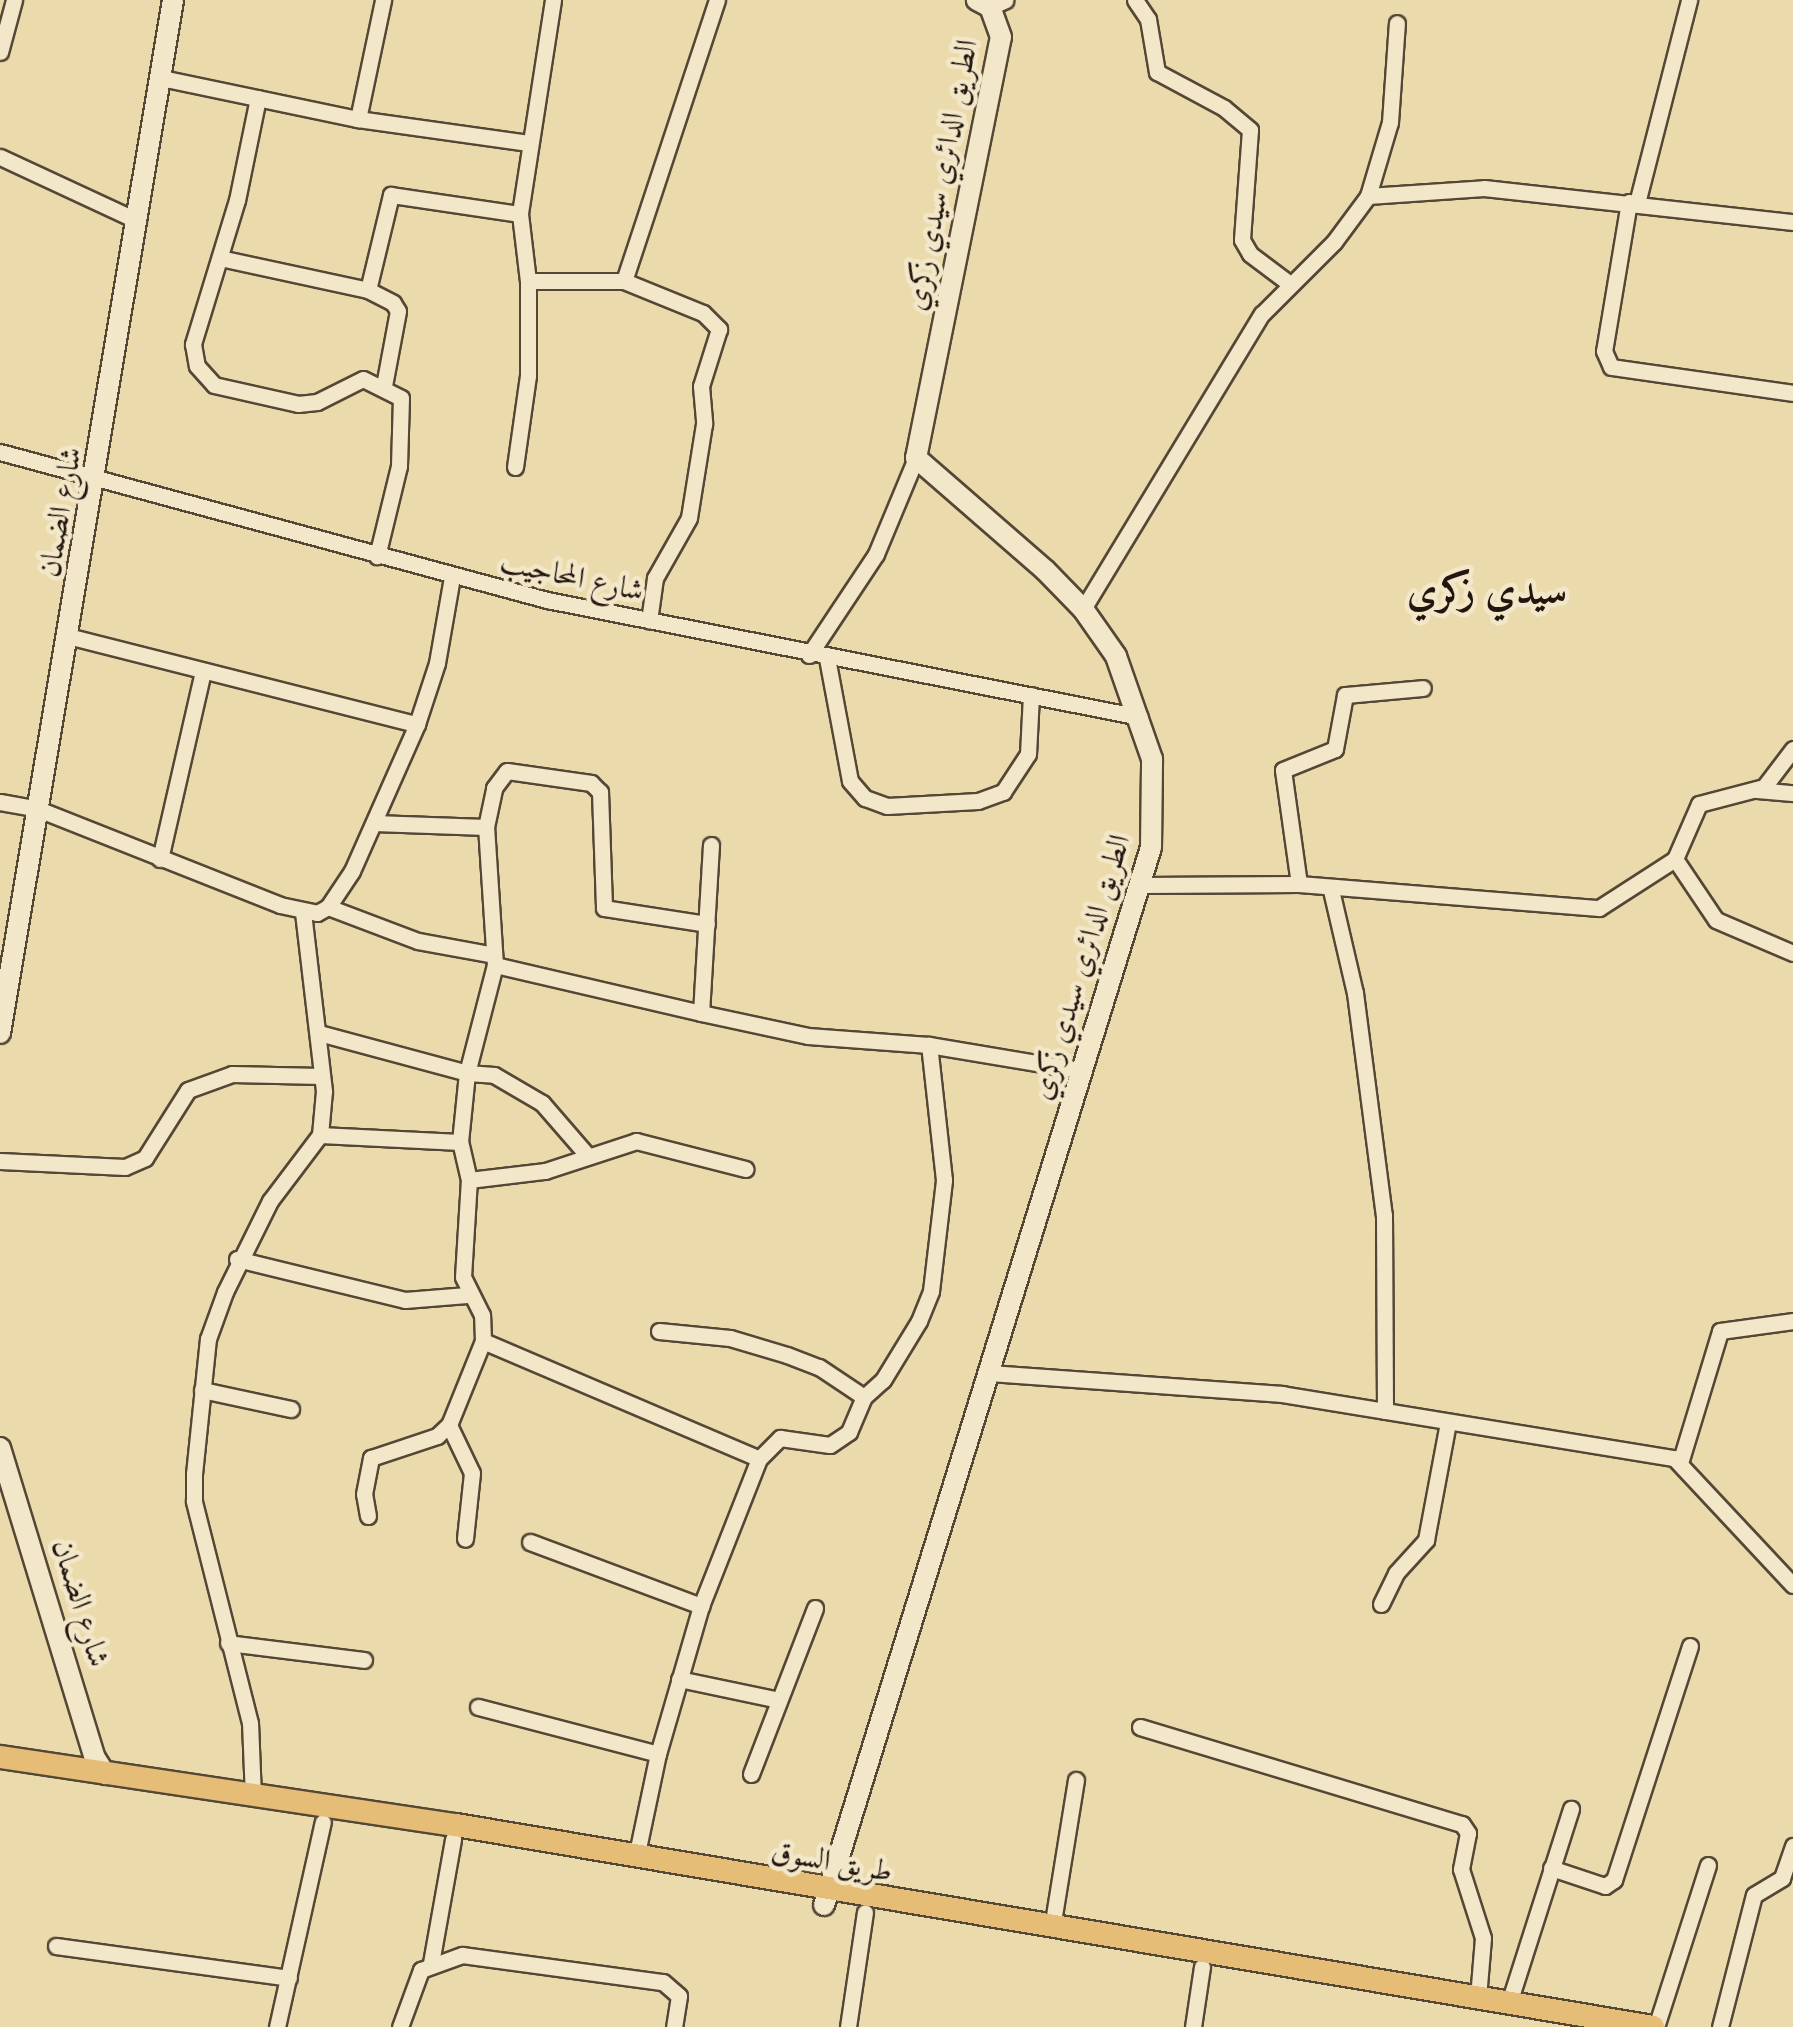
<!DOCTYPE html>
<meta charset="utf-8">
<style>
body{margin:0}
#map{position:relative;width:1793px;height:2027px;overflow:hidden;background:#ebdaac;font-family:"Libre Caslon Text",Amiri,serif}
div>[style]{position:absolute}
.roads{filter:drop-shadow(2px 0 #554736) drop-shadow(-2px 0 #554736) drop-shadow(0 2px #554736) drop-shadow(0 -2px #554736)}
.street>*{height:15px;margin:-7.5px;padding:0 7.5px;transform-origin:7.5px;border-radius:7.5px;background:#f2e7c9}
.secondary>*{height:20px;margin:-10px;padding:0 10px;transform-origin:10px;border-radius:10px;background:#f2e7c9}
.primary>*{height:22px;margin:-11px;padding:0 11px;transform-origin:11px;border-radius:11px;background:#e6bd76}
span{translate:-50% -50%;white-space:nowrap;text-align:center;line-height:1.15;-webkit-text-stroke:9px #f2e7c9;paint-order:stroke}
.street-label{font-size:30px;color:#23160e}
.district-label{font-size:40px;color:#23160e;font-weight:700}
</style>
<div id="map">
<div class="roads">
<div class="street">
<div style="left:553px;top:0;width:217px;rotate:98.8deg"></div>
<div style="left:520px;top:214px;width:67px;rotate:83.2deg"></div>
<div style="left:528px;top:281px;width:96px"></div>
<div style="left:624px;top:281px;width:85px;rotate:22.1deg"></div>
<div style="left:703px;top:313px;width:23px;rotate:45deg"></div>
<div style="left:719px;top:329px;width:60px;rotate:107.5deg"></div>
<div style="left:701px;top:386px;width:38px;rotate:85deg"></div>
<div style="left:704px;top:424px;width:95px;rotate:99.1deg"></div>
<div style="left:689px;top:518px;width:69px;rotate:119.5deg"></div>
<div style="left:655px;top:578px;width:43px;rotate:97.9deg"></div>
<div style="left:1135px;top:0;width:23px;rotate:56deg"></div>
<div style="left:1148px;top:19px;width:54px;rotate:80.4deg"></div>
<div style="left:1157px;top:72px;width:76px;rotate:28.2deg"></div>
<div style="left:1224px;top:108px;width:34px;rotate:40deg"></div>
<div style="left:1250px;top:130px;width:110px;rotate:94.2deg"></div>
<div style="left:1242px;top:240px;width:16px;rotate:60deg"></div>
<div style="left:1250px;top:254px;width:50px;rotate:36.9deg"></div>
<div style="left:990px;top:7px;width:17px;rotate:-24deg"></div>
<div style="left:0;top:52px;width:54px;rotate:-74.9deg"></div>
<div style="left:161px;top:78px;width:201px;rotate:11.8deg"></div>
<div style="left:358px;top:119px;width:172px;rotate:8deg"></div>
<div style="left:258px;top:98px;width:104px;rotate:101.6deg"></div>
<div style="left:237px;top:200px;width:151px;rotate:107deg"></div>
<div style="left:193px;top:344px;width:22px;rotate:80deg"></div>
<div style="left:197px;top:366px;width:25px;rotate:48deg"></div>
<div style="left:214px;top:385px;width:86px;rotate:12.7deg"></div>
<div style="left:298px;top:404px;width:19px;rotate:-6deg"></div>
<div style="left:317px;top:402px;width:51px;rotate:-26.6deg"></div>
<div style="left:363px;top:379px;width:42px;rotate:26.6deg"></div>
<div style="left:401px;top:398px;width:68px;rotate:91.7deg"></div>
<div style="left:399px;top:466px;width:93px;rotate:103.7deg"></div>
<div style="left:358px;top:119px;width:122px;rotate:-78.1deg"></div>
<div style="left:0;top:157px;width:152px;rotate:24.9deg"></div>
<div style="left:1368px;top:196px;width:116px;rotate:-3.9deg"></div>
<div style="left:1484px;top:188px;width:311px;rotate:6.3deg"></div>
<div style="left:1629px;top:202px;width:151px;rotate:99.5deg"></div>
<div style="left:1604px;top:351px;width:17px;rotate:66deg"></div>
<div style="left:1611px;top:367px;width:184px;rotate:8.1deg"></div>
<div style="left:1637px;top:203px;width:210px;rotate:-75.6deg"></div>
<div style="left:220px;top:258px;width:151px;rotate:12.2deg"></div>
<div style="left:368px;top:290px;width:28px;rotate:27deg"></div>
<div style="left:393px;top:303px;width:9px;rotate:58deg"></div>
<div style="left:398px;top:311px;width:76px;rotate:100.6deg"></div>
<div style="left:624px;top:281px;width:296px;rotate:-71.7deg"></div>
<div style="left:368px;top:290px;width:98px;rotate:-76.4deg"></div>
<div style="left:391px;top:195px;width:130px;rotate:8.4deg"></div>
<div style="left:0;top:452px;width:567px;rotate:15.14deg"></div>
<div style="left:547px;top:600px;width:604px;rotate:11.16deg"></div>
<div style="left:515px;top:467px;width:92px;rotate:-81.9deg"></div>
<div style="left:528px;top:376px;width:95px;rotate:-90deg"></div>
<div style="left:1083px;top:609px;width:345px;rotate:-58.8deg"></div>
<div style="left:1262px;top:314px;width:102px;rotate:-45deg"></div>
<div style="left:1334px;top:242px;width:57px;rotate:-53.5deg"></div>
<div style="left:1368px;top:196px;width:77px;rotate:-73.4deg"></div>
<div style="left:1390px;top:122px;width:99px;rotate:-86deg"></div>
<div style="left:68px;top:636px;width:360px;rotate:14.2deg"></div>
<div style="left:809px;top:655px;width:121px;rotate:-56.4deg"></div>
<div style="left:876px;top:554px;width:104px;rotate:-67.4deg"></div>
<div style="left:827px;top:658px;width:125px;rotate:79.4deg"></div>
<div style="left:850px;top:781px;width:23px;rotate:49deg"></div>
<div style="left:865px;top:798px;width:23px;rotate:20deg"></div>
<div style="left:887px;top:806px;width:91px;rotate:-3.1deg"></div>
<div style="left:978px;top:801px;width:27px;rotate:-20deg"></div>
<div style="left:1003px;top:792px;width:45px;rotate:-56.7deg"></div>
<div style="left:1028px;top:754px;width:59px;rotate:-87.1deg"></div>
<div style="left:1756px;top:790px;width:37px;rotate:5deg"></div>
<div style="left:0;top:802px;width:39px;rotate:10deg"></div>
<div style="left:38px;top:809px;width:260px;rotate:21.6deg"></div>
<div style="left:280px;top:905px;width:38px;rotate:12deg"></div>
<div style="left:317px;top:913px;width:13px;rotate:-29deg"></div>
<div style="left:328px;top:907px;width:43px;rotate:-56.3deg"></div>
<div style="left:352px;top:871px;width:161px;rotate:-66.1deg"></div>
<div style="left:417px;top:724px;width:64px;rotate:-71.8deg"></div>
<div style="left:437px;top:663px;width:87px;rotate:-80.1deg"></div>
<div style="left:374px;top:823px;width:112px;rotate:2deg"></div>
<div style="left:711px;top:845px;width:168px;rotate:93.4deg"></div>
<div style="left:701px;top:1013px;width:109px;rotate:12.1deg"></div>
<div style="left:808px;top:1036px;width:121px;rotate:4.3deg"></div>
<div style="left:929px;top:1045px;width:152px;rotate:9.5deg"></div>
<div style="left:160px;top:859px;width:193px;rotate:-77.1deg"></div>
<div style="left:1675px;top:859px;width:73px;rotate:56.1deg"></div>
<div style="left:1716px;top:920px;width:84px;rotate:23.2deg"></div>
<div style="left:1299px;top:884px;width:115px;rotate:-98deg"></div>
<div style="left:1283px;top:770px;width:56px;rotate:-22deg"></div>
<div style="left:1335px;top:749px;width:55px;rotate:-79.5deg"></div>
<div style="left:1345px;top:695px;width:78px;rotate:-5.1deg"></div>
<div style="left:1143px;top:885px;width:156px;rotate:-0.4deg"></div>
<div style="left:1299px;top:884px;width:301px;rotate:4.6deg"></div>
<div style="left:1599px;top:908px;width:90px;rotate:-32.8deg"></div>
<div style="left:1675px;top:859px;width:60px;rotate:-66.4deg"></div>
<div style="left:1699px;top:804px;width:67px;rotate:-14.7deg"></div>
<div style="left:1764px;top:787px;width:48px;rotate:-52.7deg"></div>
<div style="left:1331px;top:890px;width:106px;rotate:76.9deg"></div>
<div style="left:1355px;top:993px;width:224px;rotate:82.6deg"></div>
<div style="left:1384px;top:1215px;width:196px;rotate:89.7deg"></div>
<div style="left:328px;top:907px;width:96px;rotate:20.7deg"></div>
<div style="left:418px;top:941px;width:77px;rotate:10.4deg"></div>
<div style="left:495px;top:965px;width:212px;rotate:13.1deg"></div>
<div style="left:319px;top:1033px;width:153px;rotate:15.1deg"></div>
<div style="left:467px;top:1073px;width:27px;rotate:4deg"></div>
<div style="left:494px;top:1075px;width:56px;rotate:30.3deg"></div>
<div style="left:542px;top:1103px;width:69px;rotate:49.1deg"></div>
<div style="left:320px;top:1135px;width:140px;rotate:2.9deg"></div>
<div style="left:460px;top:1142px;width:69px;rotate:-84.2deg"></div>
<div style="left:467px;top:1073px;width:112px;rotate:-75.5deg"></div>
<div style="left:495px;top:965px;width:138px;rotate:-93.7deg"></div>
<div style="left:486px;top:827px;width:40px;rotate:-78deg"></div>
<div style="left:494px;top:788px;width:21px;rotate:-53deg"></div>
<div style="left:507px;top:771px;width:85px;rotate:8.1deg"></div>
<div style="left:591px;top:783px;width:13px;rotate:45deg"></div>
<div style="left:600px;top:792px;width:116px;rotate:88deg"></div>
<div style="left:604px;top:908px;width:104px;rotate:8.8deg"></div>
<div style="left:0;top:1161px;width:125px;rotate:2.7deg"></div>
<div style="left:125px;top:1167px;width:22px;rotate:-24deg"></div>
<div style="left:145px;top:1158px;width:80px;rotate:-57.7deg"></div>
<div style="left:188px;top:1090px;width:47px;rotate:-20deg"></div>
<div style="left:232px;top:1074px;width:89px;rotate:1.3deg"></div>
<div style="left:469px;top:1180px;width:77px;rotate:-6.8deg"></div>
<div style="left:545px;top:1171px;width:96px;rotate:-18.2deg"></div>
<div style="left:636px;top:1141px;width:113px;rotate:14.4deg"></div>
<div style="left:237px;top:1259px;width:173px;rotate:13.7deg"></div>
<div style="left:405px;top:1300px;width:62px;rotate:-4.6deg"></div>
<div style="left:659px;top:1331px;width:71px;rotate:5.6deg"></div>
<div style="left:730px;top:1338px;width:59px;rotate:16.6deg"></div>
<div style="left:787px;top:1355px;width:34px;rotate:21deg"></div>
<div style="left:819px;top:1367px;width:54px;rotate:33.7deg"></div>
<div style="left:483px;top:1341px;width:300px;rotate:23.1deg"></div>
<div style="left:990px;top:1373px;width:293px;rotate:4.1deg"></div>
<div style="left:1282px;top:1394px;width:397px;rotate:9.3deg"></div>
<div style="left:1674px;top:1458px;width:174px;rotate:46.9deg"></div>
<div style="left:202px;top:1390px;width:91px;rotate:12.1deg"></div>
<div style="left:449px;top:1425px;width:53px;rotate:64.4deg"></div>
<div style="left:472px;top:1473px;width:66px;rotate:96.1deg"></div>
<div style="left:1680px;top:1463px;width:138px;rotate:-73.1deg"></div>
<div style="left:1720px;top:1331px;width:74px;rotate:-7.8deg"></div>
<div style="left:368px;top:1516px;width:22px;rotate:-100deg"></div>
<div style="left:364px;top:1494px;width:37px;rotate:-79deg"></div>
<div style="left:371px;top:1458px;width:70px;rotate:-18.4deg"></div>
<div style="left:437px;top:1436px;width:16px;rotate:-43deg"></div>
<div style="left:449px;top:1425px;width:91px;rotate:-68deg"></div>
<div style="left:483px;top:1341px;width:26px;rotate:-92deg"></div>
<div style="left:482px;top:1315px;width:42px;rotate:-116.6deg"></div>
<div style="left:463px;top:1277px;width:97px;rotate:-86.5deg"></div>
<div style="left:469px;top:1180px;width:39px;rotate:-103deg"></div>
<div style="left:530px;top:1542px;width:183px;rotate:20.5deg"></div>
<div style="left:1381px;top:1604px;width:34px;rotate:-64deg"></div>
<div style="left:1396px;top:1573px;width:45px;rotate:-47.7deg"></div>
<div style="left:1426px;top:1540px;width:119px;rotate:-79.4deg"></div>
<div style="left:228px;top:1643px;width:137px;rotate:7.1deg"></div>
<div style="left:679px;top:1679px;width:98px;rotate:11.8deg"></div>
<div style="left:478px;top:1707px;width:186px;rotate:14.6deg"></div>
<div style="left:1140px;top:1727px;width:336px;rotate:16.8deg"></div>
<div style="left:1462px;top:1824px;width:11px;rotate:56deg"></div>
<div style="left:1468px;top:1833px;width:37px;rotate:101deg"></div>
<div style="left:1461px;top:1869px;width:72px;rotate:72.3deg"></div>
<div style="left:1483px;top:1938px;width:60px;rotate:94.8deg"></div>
<div style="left:751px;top:1774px;width:178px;rotate:-68.9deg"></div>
<div style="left:253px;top:1797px;width:74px;rotate:-92.3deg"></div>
<div style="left:250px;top:1723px;width:229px;rotate:-104.2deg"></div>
<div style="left:194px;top:1501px;width:27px;rotate:-90deg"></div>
<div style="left:194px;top:1474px;width:136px;rotate:-84.1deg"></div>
<div style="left:208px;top:1339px;width:50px;rotate:-70.1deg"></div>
<div style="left:225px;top:1292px;width:102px;rotate:-63.7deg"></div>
<div style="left:270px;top:1201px;width:83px;rotate:-52.9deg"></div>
<div style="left:320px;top:1135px;width:44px;rotate:-84.8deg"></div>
<div style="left:324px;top:1091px;width:180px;rotate:-96.7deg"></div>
<div style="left:636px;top:1858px;width:106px;rotate:-78.1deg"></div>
<div style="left:658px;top:1754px;width:154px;rotate:-73.8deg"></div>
<div style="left:701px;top:1606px;width:158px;rotate:-68.5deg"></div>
<div style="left:759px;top:1459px;width:30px;rotate:-45deg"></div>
<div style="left:780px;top:1438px;width:50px;rotate:8deg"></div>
<div style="left:830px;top:1445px;width:23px;rotate:-34deg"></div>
<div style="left:849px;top:1432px;width:38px;rotate:-67deg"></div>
<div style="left:864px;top:1397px;width:25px;rotate:-42deg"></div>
<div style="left:883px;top:1380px;width:69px;rotate:-58.6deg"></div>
<div style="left:919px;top:1321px;width:32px;rotate:-68deg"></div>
<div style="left:931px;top:1291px;width:112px;rotate:-83.3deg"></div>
<div style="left:944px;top:1180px;width:136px;rotate:-96.3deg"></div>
<div style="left:1551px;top:1868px;width:57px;rotate:18.4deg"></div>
<div style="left:1605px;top:1886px;width:11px;rotate:-34deg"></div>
<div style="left:1614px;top:1880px;width:246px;rotate:-72deg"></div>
<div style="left:1052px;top:1928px;width:150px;rotate:-80.8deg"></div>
<div style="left:56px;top:1946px;width:235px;rotate:7.8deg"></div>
<div style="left:431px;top:1963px;width:126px;rotate:-79.9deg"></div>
<div style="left:1509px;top:2003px;width:204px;rotate:-72.3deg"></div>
<div style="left:277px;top:2027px;width:210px;rotate:-77.4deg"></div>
<div style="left:400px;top:2027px;width:61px;rotate:-69.8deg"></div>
<div style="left:421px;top:1970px;width:44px;rotate:-20.1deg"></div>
<div style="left:462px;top:1955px;width:203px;rotate:7.7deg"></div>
<div style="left:663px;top:1982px;width:21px;rotate:41deg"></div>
<div style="left:679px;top:1996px;width:31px;rotate:99deg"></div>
<div style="left:848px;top:2027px;width:116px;rotate:-81.6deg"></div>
<div style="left:1193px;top:2027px;width:61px;rotate:-81.5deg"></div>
<div style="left:1656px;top:2027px;width:170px;rotate:-72.2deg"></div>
<div style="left:1720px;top:2027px;width:136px;rotate:-75.6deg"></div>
<div style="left:1754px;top:1895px;width:33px;rotate:-31deg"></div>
<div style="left:1782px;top:1878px;width:34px;rotate:-71deg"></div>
</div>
<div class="secondary">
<div style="left:0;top:1033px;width:1047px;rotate:-80.49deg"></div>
<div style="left:0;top:1448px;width:324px;rotate:73deg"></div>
<div style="left:95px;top:1758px;width:19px;rotate:58deg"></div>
<div style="left:824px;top:1905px;width:1107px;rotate:-72.82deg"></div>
<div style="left:1151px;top:847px;width:88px;rotate:-89.3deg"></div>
<div style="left:1152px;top:759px;width:109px;rotate:-109.3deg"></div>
<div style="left:1116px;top:656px;width:57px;rotate:-125.1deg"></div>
<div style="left:1083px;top:609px;width:54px;rotate:-134.3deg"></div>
<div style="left:1045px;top:570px;width:171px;rotate:-139deg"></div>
<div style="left:916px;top:458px;width:429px;rotate:-78.6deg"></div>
<div style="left:1001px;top:37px;width:32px;rotate:-110deg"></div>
<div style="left:990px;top:7px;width:15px;rotate:-152deg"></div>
</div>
<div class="primary">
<div style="left:0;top:1757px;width:461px;rotate:8.5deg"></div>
<div style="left:456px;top:1825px;width:1214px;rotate:9.58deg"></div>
</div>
</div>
<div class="street-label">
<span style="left:941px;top:175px;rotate:-79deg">الطريق الدائري سيدي زكري</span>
<span style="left:60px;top:512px;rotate:-80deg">شارع الضمان</span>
<span style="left:572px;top:576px;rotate:12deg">شارع المحاجيب</span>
<span style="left:1080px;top:967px;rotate:-73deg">الطريق الدائري سيدي زكري</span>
<span style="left:81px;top:1603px;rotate:73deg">شارع الضمان</span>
<span style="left:832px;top:1861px;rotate:10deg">طريق السوق</span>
</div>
<div class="district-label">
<span style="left:1487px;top:589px">سيدي زكري</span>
</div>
</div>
